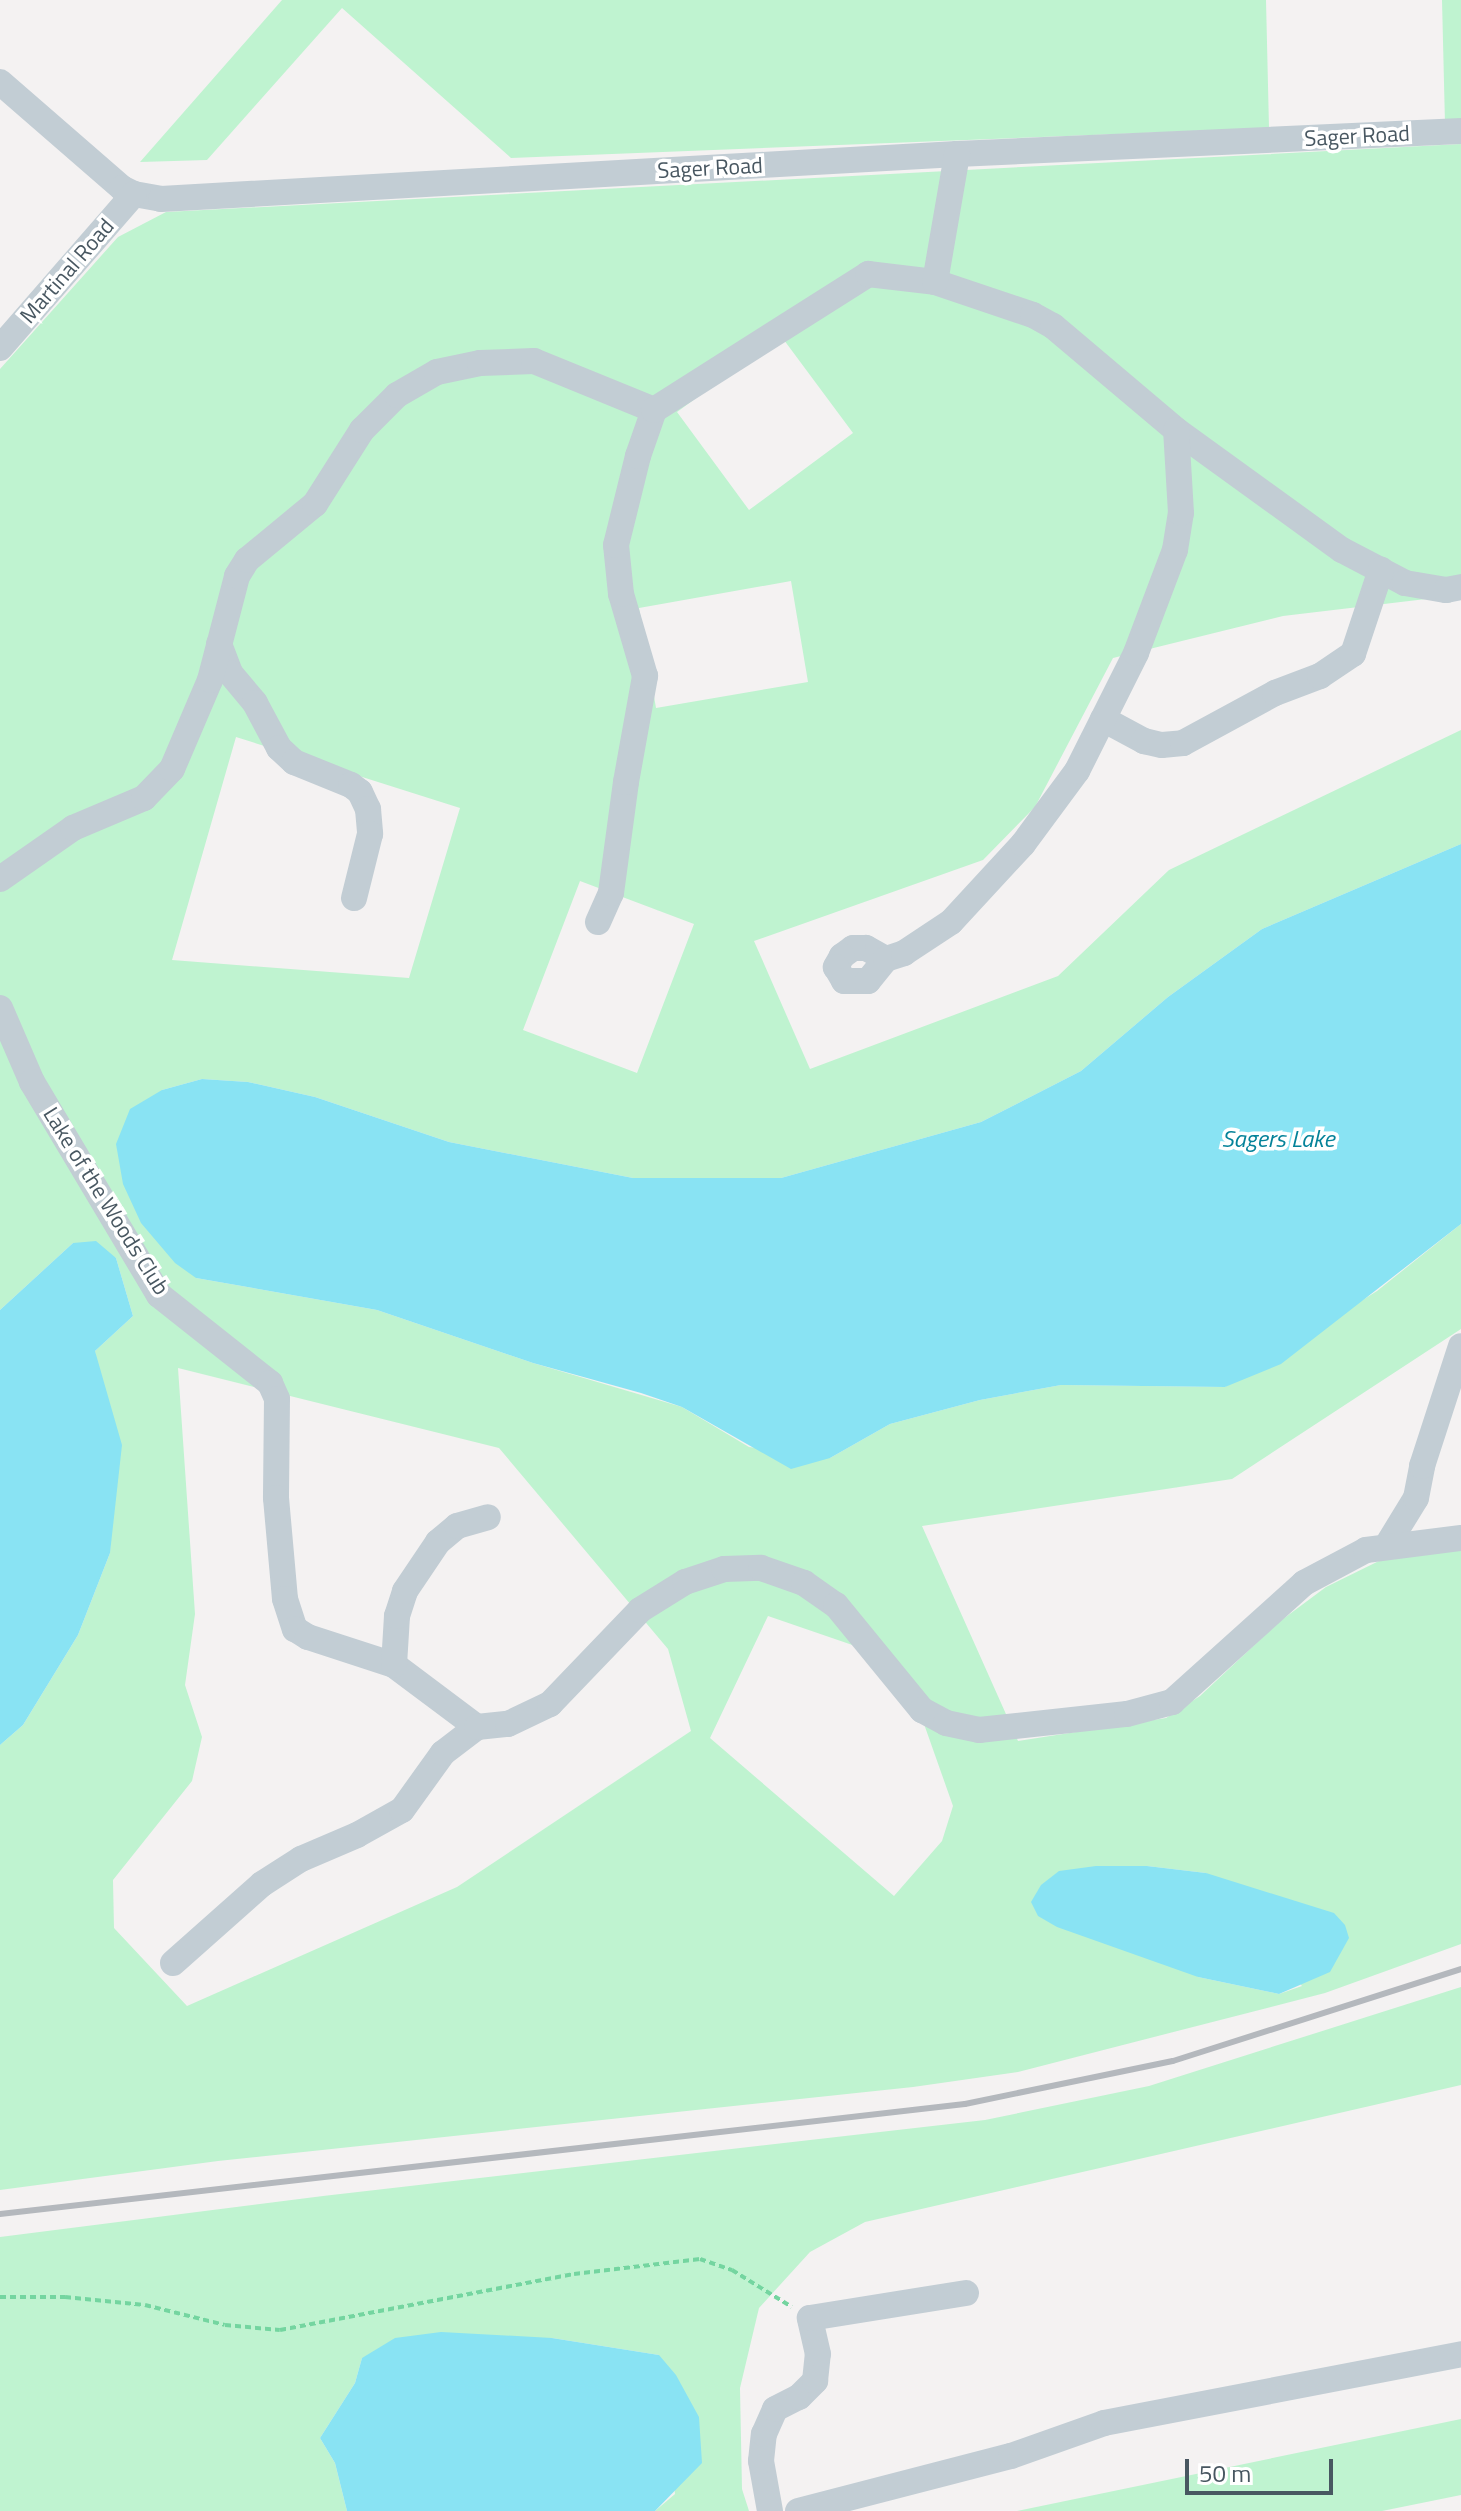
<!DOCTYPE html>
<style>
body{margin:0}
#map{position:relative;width:1461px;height:2511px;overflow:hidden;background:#f4f2f2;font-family:"Titillium Web",sans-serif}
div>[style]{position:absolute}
.green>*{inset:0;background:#bff3d0}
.water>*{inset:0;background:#89e3f3}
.path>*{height:4px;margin-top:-2px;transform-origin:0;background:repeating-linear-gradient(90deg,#74d5a0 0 6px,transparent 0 10px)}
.minor>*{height:26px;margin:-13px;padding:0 13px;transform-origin:13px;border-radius:13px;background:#c2cdd4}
.rail>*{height:6px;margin:-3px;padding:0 3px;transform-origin:3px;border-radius:3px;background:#b4b8bd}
span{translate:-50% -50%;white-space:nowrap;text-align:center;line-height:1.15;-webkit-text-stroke:7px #fff;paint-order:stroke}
.street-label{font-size:22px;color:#485761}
.water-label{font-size:24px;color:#048299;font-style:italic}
.scale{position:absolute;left:1185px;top:2459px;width:148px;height:36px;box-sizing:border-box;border:4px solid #485761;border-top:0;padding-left:10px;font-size:24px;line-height:28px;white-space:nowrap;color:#485761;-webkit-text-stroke:6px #fff;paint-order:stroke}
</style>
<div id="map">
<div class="green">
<div style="clip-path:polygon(282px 0,1266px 0,1269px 128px,511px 158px,342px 8px,207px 160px,140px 162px)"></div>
<div style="clip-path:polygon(1442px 0,1461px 0,1461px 122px,1445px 124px)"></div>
<div style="clip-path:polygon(evenodd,1461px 144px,1461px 584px,1426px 599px,1283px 616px,1113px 658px,1035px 807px,983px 860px,754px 941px,810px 1069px,1058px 976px,1169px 870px,1461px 730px,1461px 844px,1262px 929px,1168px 997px,1081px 1071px,981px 1122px,781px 1178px,633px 1178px,449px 1142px,315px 1097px,248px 1082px,202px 1079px,162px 1090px,196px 1278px,377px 1310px,533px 1363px,682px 1407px,749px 1447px,830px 1458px,890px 1424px,980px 1400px,1061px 1385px,1225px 1387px,1377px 1291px,1461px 1224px,1461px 1329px,1232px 1479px,922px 1526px,1018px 1741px,1166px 1718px,1200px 1696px,1279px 1622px,1326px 1587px,1385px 1558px,1461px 1547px,1461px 1944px,1325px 1993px,1018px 2072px,913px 2087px,218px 2161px,0 2190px,0 1745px,23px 1725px,78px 1635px,110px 1553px,111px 1523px,95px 1351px,133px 1316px,116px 1258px,73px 1243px,0 1310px,0 369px,118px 237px,166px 212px,1461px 144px,781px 336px,853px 433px,749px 510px,677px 412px,781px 336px,1461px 144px,791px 581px,808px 682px,656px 708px,639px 608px,791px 581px,1461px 144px,236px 737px,460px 808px,409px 978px,172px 960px,236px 737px,1461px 144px,580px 881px,694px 924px,637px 1073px,523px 1030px,580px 881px,1461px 144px,178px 1368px,499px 1448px,668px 1649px,691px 1731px,457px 1887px,187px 2006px,114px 1928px,113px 1880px,192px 1781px,202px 1737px,185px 1685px,195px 1614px,178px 1368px,1461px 144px,768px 1616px,864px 1649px,924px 1724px,953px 1806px,942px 1841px,894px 1896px,710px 1738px,768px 1616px,1461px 144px,1096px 1866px,1147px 1866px,1206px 1873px,1302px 1986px,1279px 1994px,1198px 1977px,1096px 1866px)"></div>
<div style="clip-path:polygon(1461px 1987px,1461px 2085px,865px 2222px,810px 2252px,759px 2308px,740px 2388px,742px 2489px,749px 2511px,655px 2511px,675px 2494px,659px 2355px,552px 2338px,362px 2358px,355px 2383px,320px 2438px,335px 2463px,347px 2511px,0 2511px,0 2237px,323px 2196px,985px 2120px,1149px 2086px)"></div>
<div style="clip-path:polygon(1461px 2419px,1461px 2495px,1382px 2511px,1017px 2511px)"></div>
</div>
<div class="water">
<div style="clip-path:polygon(1461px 844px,1461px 1224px,1281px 1364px,1225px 1387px,1061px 1385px,980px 1400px,890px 1424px,830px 1458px,791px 1469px,682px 1407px,641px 1393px,533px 1363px,377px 1310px,196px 1278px,175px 1263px,141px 1223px,123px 1184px,116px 1144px,130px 1109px,162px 1090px,202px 1079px,248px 1082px,315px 1097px,449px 1142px,633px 1178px,781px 1178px,981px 1122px,1081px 1071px,1168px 997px,1262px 929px)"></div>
<div style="clip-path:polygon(96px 1241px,116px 1258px,133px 1316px,95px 1351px,122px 1445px,110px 1553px,78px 1635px,23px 1725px,0 1745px,0 1310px,73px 1243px)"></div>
<div style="clip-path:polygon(1096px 1866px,1147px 1866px,1206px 1873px,1334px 1913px,1345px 1925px,1349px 1938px,1330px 1972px,1279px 1994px,1198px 1977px,1057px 1927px,1038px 1916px,1031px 1902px,1041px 1885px,1059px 1871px)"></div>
<div style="clip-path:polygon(441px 2332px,552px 2338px,659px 2355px,676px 2375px,699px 2417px,702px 2463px,655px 2511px,347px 2511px,335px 2463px,320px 2438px,355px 2383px,362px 2358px,395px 2338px)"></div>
</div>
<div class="path">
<div style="left:0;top:2297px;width:65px"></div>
<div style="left:65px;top:2297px;width:80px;rotate:5.7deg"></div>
<div style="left:145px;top:2305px;width:82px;rotate:14deg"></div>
<div style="left:225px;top:2325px;width:55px;rotate:5.2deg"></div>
<div style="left:280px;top:2330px;width:299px;rotate:-10.8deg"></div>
<div style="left:574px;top:2274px;width:127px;rotate:-6.8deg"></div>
<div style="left:700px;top:2259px;width:34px;rotate:19deg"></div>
<div style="left:732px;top:2270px;width:70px;rotate:31.7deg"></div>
</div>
<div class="minor">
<div style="left:0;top:82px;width:162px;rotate:41deg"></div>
<div style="left:122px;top:188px;width:13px;rotate:27deg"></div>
<div style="left:134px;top:194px;width:27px;rotate:10deg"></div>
<div style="left:161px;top:199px;width:797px;rotate:-3.24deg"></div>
<div style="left:957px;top:154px;width:505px;rotate:-2.61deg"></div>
<div style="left:935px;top:282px;width:103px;rotate:18.6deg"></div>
<div style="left:1033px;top:315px;width:23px;rotate:29deg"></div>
<div style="left:1053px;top:326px;width:161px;rotate:40.2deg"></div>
<div style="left:1176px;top:430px;width:205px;rotate:35.9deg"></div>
<div style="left:1342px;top:550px;width:71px;rotate:27.6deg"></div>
<div style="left:1405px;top:583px;width:42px;rotate:9.7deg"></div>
<div style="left:1446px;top:590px;width:15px;rotate:-11deg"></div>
<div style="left:0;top:348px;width:204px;rotate:-49deg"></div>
<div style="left:219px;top:644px;width:31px;rotate:69deg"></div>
<div style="left:230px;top:673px;width:39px;rotate:50deg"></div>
<div style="left:255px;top:703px;width:51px;rotate:61.9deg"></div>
<div style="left:279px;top:748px;width:21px;rotate:43deg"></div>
<div style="left:294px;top:762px;width:61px;rotate:22deg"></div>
<div style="left:351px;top:785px;width:11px;rotate:38deg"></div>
<div style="left:360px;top:792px;width:19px;rotate:65deg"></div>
<div style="left:368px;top:809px;width:25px;rotate:85deg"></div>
<div style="left:370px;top:834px;width:66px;rotate:104deg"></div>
<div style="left:1103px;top:719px;width:47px;rotate:28.2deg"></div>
<div style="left:1144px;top:741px;width:18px;rotate:13deg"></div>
<div style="left:1162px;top:745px;width:21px;rotate:-5deg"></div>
<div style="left:1183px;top:743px;width:105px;rotate:-28.5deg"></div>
<div style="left:1275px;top:693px;width:48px;rotate:-20.7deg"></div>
<div style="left:1320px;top:676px;width:40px;rotate:-34deg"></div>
<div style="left:1353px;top:654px;width:89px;rotate:-71.6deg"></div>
<div style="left:0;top:879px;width:89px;rotate:-34.9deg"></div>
<div style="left:73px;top:828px;width:77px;rotate:-22.9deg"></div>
<div style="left:144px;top:798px;width:40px;rotate:-46deg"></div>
<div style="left:172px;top:769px;width:97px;rotate:-66.9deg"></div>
<div style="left:210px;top:680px;width:107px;rotate:-75.4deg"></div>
<div style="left:237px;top:576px;width:19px;rotate:-58deg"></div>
<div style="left:247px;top:560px;width:88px;rotate:-39.5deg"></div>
<div style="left:315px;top:504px;width:88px;rotate:-57.6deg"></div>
<div style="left:362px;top:430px;width:49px;rotate:-45deg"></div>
<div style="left:397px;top:395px;width:46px;rotate:-29.9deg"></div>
<div style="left:437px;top:372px;width:44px;rotate:-11.8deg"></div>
<div style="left:480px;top:363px;width:54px;rotate:-2.1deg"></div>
<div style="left:534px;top:361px;width:130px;rotate:22.2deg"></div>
<div style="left:598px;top:922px;width:32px;rotate:-66deg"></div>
<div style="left:611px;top:893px;width:112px;rotate:-82.3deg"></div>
<div style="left:626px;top:782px;width:108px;rotate:-79.8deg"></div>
<div style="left:645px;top:676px;width:85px;rotate:-106.3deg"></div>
<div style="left:621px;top:594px;width:49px;rotate:-95.8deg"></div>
<div style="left:616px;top:545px;width:92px;rotate:-76.1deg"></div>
<div style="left:638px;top:456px;width:49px;rotate:-70.8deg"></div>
<div style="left:654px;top:410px;width:254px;rotate:-32.4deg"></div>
<div style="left:868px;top:274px;width:67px;rotate:6.8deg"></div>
<div style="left:935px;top:282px;width:130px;rotate:-80.2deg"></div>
<div style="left:886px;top:959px;width:23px;rotate:-151deg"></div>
<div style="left:866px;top:948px;width:13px;rotate:180deg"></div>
<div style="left:853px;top:948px;width:14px;rotate:144deg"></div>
<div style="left:842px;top:956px;width:13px;rotate:119deg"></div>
<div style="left:836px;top:967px;width:16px;rotate:60deg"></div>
<div style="left:844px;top:981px;width:24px"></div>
<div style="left:868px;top:981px;width:28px;rotate:-51deg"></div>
<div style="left:886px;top:959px;width:19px;rotate:-18deg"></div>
<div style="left:904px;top:953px;width:56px;rotate:-33.4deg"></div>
<div style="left:951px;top:922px;width:106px;rotate:-47.3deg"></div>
<div style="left:1023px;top:844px;width:91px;rotate:-53.5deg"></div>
<div style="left:1077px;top:771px;width:132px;rotate:-63.4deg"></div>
<div style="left:1136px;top:653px;width:110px;rotate:-69.3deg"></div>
<div style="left:1175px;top:550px;width:37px;rotate:-81deg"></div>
<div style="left:1181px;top:513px;width:83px;rotate:-93.4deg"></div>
<div style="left:0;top:1008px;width:81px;rotate:66.6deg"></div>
<div style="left:32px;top:1082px;width:248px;rotate:59.2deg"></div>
<div style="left:159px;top:1295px;width:142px;rotate:38.4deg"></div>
<div style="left:270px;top:1383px;width:17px;rotate:66deg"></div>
<div style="left:277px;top:1399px;width:99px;rotate:90.6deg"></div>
<div style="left:276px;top:1498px;width:101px;rotate:84.9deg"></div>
<div style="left:285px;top:1599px;width:32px;rotate:72deg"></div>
<div style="left:295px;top:1629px;width:15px;rotate:32deg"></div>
<div style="left:308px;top:1637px;width:90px;rotate:18deg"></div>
<div style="left:394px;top:1665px;width:104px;rotate:36.8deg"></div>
<div style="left:1386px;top:1547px;width:57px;rotate:-58.5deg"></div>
<div style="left:1416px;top:1498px;width:33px;rotate:-79deg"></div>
<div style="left:1422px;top:1466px;width:126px;rotate:-72deg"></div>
<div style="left:394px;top:1665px;width:49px;rotate:-86.5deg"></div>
<div style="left:397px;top:1616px;width:26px;rotate:-72deg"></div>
<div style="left:405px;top:1591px;width:59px;rotate:-56deg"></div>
<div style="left:438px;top:1542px;width:25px;rotate:-40deg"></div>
<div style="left:457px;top:1526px;width:32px;rotate:-16deg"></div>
<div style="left:173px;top:1963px;width:119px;rotate:-41.6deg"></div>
<div style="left:262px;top:1884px;width:46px;rotate:-32.7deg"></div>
<div style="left:301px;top:1859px;width:61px;rotate:-23.2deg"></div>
<div style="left:357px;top:1835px;width:51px;rotate:-29.1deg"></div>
<div style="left:402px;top:1810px;width:70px;rotate:-54.3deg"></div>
<div style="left:443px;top:1753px;width:43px;rotate:-37.4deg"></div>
<div style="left:477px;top:1727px;width:31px;rotate:-6deg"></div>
<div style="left:508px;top:1724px;width:47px;rotate:-25.5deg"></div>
<div style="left:550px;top:1704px;width:130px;rotate:-46.2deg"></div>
<div style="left:640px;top:1610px;width:53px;rotate:-31.9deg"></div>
<div style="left:685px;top:1582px;width:41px;rotate:-18.4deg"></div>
<div style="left:724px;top:1569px;width:37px;rotate:-2deg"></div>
<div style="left:761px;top:1568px;width:46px;rotate:19.2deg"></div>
<div style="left:804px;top:1583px;width:39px;rotate:35deg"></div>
<div style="left:836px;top:1605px;width:136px;rotate:50.7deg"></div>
<div style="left:922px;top:1710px;width:27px;rotate:28deg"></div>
<div style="left:946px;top:1723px;width:34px;rotate:12deg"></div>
<div style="left:979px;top:1730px;width:149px;rotate:-6.2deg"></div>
<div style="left:1127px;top:1714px;width:47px;rotate:-14.9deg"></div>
<div style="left:1172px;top:1702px;width:178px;rotate:-42deg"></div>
<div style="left:1304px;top:1583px;width:70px;rotate:-28deg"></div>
<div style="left:1366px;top:1550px;width:96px;rotate:-7.2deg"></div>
<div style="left:770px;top:2511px;width:51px;rotate:-100.2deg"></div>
<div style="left:761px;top:2461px;width:27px;rotate:-84deg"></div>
<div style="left:764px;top:2434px;width:27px;rotate:-66deg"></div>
<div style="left:775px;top:2409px;width:27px;rotate:-27deg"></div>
<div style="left:799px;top:2397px;width:23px;rotate:-45deg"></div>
<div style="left:815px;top:2381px;width:27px;rotate:-84deg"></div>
<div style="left:818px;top:2354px;width:37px;rotate:-103deg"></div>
<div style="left:810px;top:2318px;width:158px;rotate:-9.1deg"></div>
<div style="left:798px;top:2511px;width:220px;rotate:-14.5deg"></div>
<div style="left:1011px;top:2456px;width:99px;rotate:-19.5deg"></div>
<div style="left:1104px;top:2423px;width:364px;rotate:-10.9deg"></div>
</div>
<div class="rail">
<div style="left:0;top:2214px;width:971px;rotate:-6.5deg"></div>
<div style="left:965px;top:2104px;width:212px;rotate:-11.7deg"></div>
<div style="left:1173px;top:2061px;width:302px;rotate:-17.7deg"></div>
</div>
<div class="street-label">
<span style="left:1357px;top:136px;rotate:-3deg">Sager Road</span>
<span style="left:710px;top:168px;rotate:-3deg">Sager Road</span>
<span style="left:67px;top:271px;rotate:-49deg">Martinal Road</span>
<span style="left:106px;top:1201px;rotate:58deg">Lake of the Woods Club</span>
</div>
<div class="water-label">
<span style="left:1278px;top:1139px">Sagers Lake</span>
</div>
<div class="scale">50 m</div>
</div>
